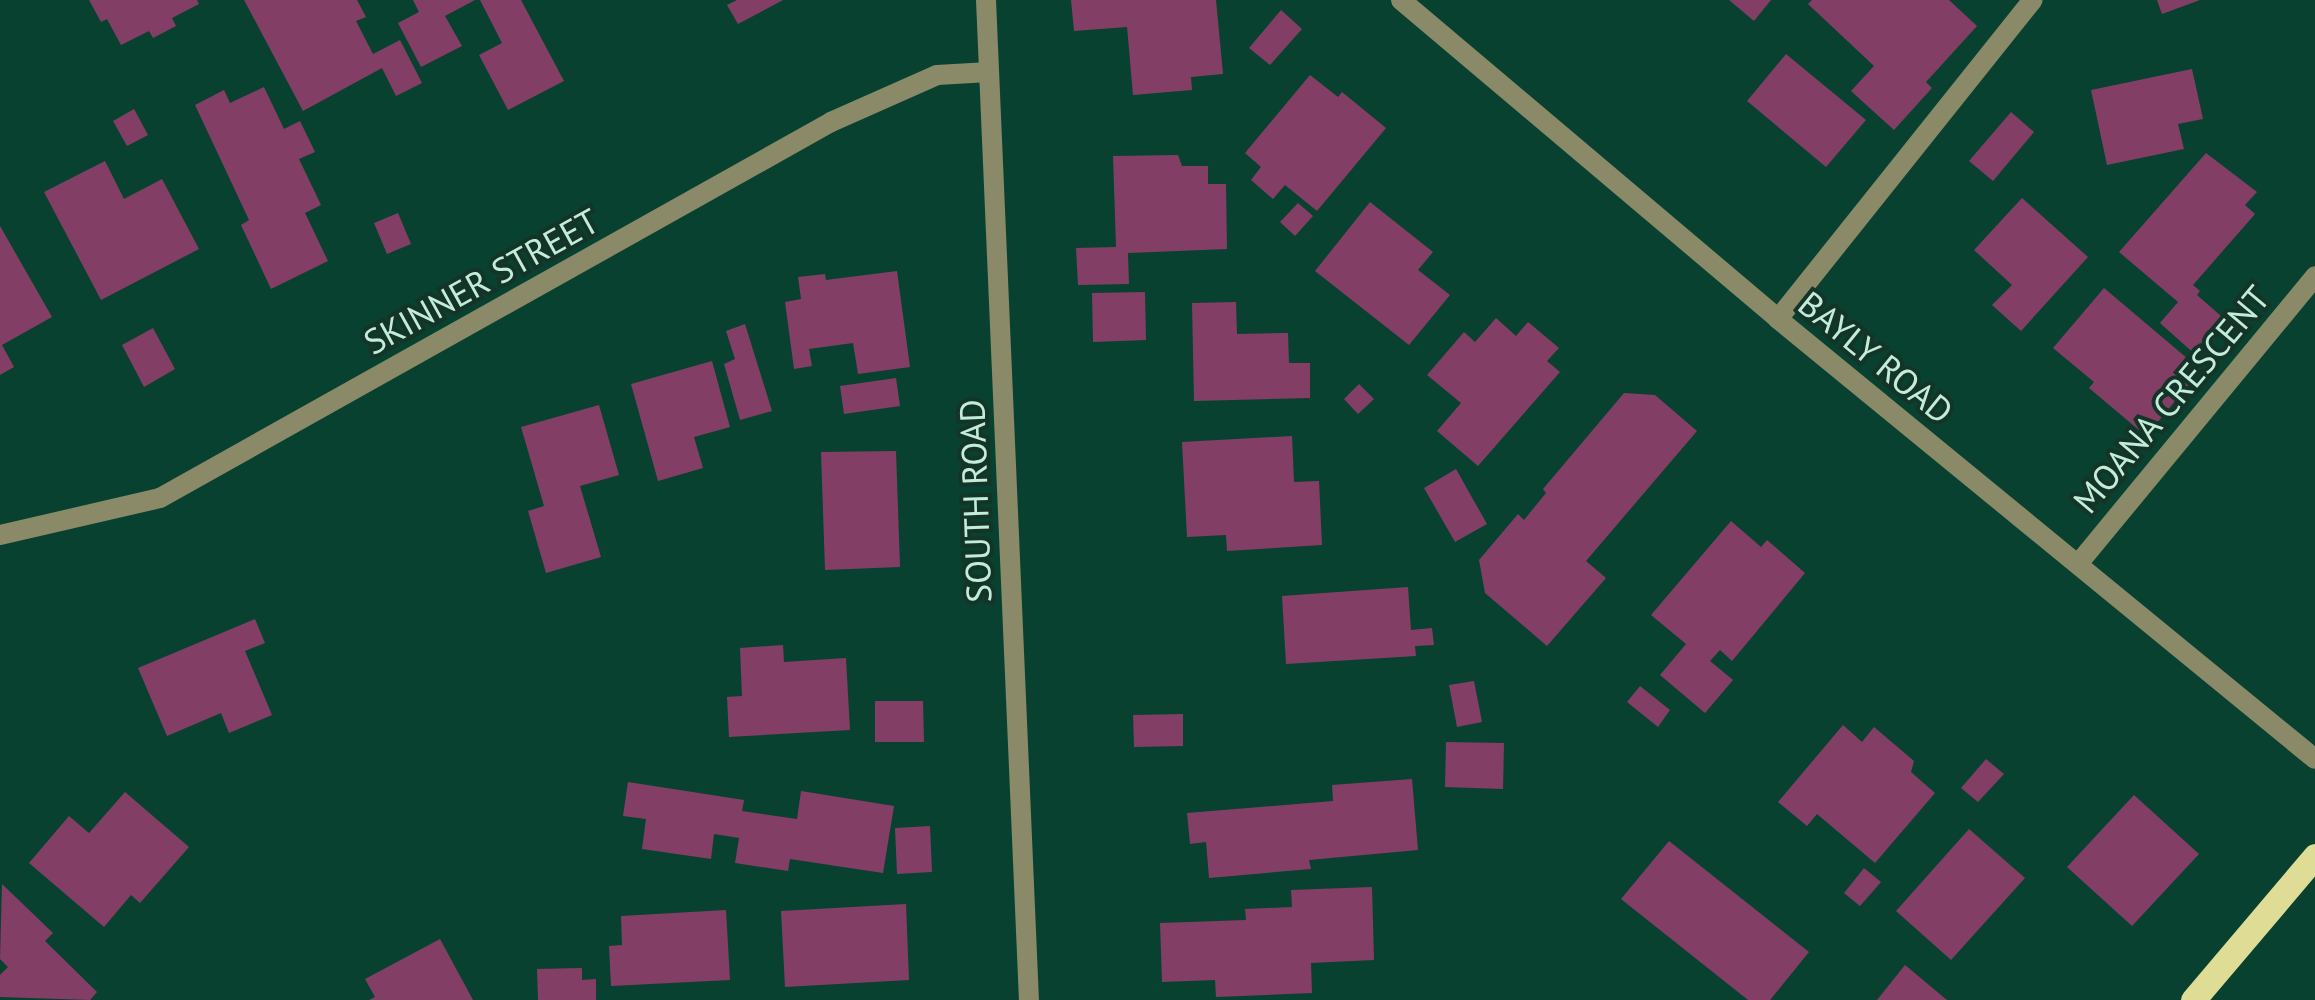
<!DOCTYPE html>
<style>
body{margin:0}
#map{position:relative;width:2315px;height:1000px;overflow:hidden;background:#094130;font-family:"PT Sans",sans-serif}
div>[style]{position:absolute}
.building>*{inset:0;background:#833e66}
.service>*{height:20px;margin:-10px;padding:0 10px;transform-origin:10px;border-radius:10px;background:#8a8a68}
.minor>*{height:20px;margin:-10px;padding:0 10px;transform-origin:10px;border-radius:10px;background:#8a8a68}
.tertiary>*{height:20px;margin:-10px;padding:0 10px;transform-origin:10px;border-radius:10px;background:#8a8a68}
.primary>*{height:25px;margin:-12.5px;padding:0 12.5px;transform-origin:12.5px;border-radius:12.5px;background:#dedc95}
span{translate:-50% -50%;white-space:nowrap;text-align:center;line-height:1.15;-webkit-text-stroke:8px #153428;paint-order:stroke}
.street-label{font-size:35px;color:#c1edda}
</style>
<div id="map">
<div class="building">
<div style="clip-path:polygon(89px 0,197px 0,199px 4px,172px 18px,176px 26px,153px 38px,149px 31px,121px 45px,107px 19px,101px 22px)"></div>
<div style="clip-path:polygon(244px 0,357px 0,366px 17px,356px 21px,373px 54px,400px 40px,422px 83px,396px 96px,382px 68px,303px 111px)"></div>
<div style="clip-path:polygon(413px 0,475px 0,445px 16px,462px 46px,421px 67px,398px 23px,419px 12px)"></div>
<div style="clip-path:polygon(480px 0,521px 0,564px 81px,508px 110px,479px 55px,502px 43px)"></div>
<div style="clip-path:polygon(737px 0,783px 0,738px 24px,727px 5px)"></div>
<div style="clip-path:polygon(1071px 0,1216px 0,1223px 74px,1191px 77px,1192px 90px,1133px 95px,1127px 27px,1074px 31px)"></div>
<div style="clip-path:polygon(1729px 0,1771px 0,1754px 21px)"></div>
<div style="clip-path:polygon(1812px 0,1949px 0,1977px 26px,1926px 82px,1932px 88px,1894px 130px,1851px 91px,1874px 66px,1808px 4px)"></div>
<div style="clip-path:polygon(2157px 0,2200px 0,2162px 14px)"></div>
<div style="clip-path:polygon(1281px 10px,1302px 29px,1270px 65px,1249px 48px)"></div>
<div style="clip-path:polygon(1786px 54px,1866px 120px,1826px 167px,1747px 101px)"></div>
<div style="clip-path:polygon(2192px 69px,2203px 119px,2178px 124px,2184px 149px,2107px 165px,2091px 90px)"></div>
<div style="clip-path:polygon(1310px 75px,1338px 97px,1342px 92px,1386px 128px,1317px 211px,1285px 185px,1273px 199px,1251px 180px,1261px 167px,1245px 153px)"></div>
<div style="clip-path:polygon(264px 87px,284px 129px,300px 121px,315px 152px,299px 159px,321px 205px,305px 213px,328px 261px,271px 289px,241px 225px,249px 220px,195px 105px,224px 90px,230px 103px)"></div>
<div style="clip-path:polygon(134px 109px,148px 135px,127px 146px,113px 121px)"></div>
<div style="clip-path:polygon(2011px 112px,2034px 132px,1993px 181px,1969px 161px)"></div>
<div style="clip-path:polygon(2206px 153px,2257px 192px,2245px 205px,2255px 214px,2193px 285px,2200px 291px,2197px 295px,2229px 323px,2198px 357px,2160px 323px,2178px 302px,2119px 252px)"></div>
<div style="clip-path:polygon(1178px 155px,1182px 166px,1208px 166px,1208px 184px,1226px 184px,1227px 249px,1128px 253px,1129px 284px,1078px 285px,1076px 248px,1116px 247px,1113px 156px)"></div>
<div style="clip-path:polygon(105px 161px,124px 199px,162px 179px,199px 249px,101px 300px,44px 192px)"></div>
<div style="clip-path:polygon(2022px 198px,2088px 257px,2021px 331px,1992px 305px,2012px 285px,1974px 250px)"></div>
<div style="clip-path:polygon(1370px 202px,1433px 252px,1418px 270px,1450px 295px,1409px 345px,1315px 271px)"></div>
<div style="clip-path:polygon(1298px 203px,1313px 216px,1295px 236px,1280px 222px)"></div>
<div style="clip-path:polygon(398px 213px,411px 244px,387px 254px,374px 223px)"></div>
<div style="clip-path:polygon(0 226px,52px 317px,2px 345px,14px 367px,0 375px)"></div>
<div style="clip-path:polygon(897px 271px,910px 367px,858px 374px,853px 343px,809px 349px,812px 366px,794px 369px,785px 302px,801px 299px,798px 277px,825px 274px,826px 280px)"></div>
<div style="clip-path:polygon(2104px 288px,2201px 370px,2146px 436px,2089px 388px,2094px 382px,2053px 348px)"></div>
<div style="clip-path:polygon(1145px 292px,1146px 340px,1093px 342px,1092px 293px)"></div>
<div style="clip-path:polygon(1236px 302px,1237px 334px,1288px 333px,1289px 363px,1310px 363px,1310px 398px,1194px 401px,1192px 303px)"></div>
<div style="clip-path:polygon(1496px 318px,1516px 336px,1528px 322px,1559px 348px,1547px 361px,1560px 372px,1478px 466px,1437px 431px,1461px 403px,1427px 375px,1464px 332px,1475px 342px)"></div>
<div style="clip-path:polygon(745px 324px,772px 411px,740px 420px,724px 364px,735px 359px,726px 331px)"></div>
<div style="clip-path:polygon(153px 328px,175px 369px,144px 387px,122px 345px)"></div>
<div style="clip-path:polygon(712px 361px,730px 427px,694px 437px,703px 468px,658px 481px,631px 384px)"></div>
<div style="clip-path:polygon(896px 378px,900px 406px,844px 414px,840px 386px)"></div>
<div style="clip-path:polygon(1359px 384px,1374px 399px,1358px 414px,1344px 399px)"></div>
<div style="clip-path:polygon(1624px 393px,1655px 395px,1697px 431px,1586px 561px,1606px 578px,1547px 646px,1485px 593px,1479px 560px,1518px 514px,1524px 520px,1546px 493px,1543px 489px)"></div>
<div style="clip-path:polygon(599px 405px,619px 475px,580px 486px,601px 557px,546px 573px,528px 511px,544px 506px,521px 427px)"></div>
<div style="clip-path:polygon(1292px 436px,1294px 482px,1319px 481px,1322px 545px,1227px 551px,1226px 535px,1187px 537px,1182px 442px)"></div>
<div style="clip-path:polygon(896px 451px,900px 567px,825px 570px,821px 452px)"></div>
<div style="clip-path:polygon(1456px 469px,1487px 524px,1455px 542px,1424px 488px)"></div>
<div style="clip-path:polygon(1731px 521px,1761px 547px,1767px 540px,1805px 573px,1732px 661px,1720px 650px,1710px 661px,1733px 680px,1705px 713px,1660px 675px,1686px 644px,1651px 615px)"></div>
<div style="clip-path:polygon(1408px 587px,1411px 630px,1432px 628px,1434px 645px,1415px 646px,1416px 656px,1286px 664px,1282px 596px)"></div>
<div style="clip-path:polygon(255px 619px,265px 643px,245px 651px,272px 715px,229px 733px,221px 713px,167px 736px,138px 668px)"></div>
<div style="clip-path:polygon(783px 645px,784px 662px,846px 658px,850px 730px,729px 737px,727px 697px,742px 696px,740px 648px)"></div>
<div style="clip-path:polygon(1474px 681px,1482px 722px,1457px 727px,1449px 685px)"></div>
<div style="clip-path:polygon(1640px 686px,1670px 710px,1658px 727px,1627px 702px)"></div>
<div style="clip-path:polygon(875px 701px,923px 701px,924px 742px,875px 742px)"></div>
<div style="clip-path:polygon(1183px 714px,1183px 746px,1134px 747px,1133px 715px)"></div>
<div style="clip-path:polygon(1843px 725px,1862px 742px,1874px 727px,1914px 761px,1911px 772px,1935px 793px,1875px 863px,1817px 814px,1807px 826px,1778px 802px)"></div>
<div style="clip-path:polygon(1446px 742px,1504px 743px,1503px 789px,1445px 787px)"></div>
<div style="clip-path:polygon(1986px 759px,2004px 774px,1978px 802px,1961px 788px)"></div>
<div style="clip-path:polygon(1412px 779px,1418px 850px,1309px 860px,1311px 869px,1209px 878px,1206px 842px,1190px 844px,1187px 813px,1333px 801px,1332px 785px)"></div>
<div style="clip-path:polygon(628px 782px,744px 800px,742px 811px,797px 819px,801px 791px,894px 806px,883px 873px,790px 859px,788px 871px,735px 863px,739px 838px,714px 834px,711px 859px,642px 849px,646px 819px,623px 816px)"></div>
<div style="clip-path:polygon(125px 792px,189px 847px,140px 903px,131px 895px,104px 927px,29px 863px,69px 816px,89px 833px)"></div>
<div style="clip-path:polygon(2134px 795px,2199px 854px,2132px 926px,2067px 867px)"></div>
<div style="clip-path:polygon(930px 826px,932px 872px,897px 874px,895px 828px)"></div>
<div style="clip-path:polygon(1969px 829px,2025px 878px,1951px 960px,1896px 911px)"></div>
<div style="clip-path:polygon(1669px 841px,1809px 952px,1770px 1000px,1748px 1000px,1621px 899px)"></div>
<div style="clip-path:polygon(1864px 868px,1881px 882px,1860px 906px,1844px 893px)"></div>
<div style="clip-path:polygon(2px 884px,53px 933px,45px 941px,97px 992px,90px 1000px,0 997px,0 975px,8px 967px,0 959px)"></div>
<div style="clip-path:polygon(1372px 887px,1374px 960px,1311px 963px,1312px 993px,1216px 997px,1215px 980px,1162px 982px,1160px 923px,1246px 920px,1245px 909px,1292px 907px,1291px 890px)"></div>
<div style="clip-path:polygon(906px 904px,909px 980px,785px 987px,781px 911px)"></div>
<div style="clip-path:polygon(726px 910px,730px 980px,611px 986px,609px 946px,622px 945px,621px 916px)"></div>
<div style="clip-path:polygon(440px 939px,473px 1000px,369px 1000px,375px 997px,365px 979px)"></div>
<div style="clip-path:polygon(1905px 965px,1947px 1000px,1877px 1000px)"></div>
<div style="clip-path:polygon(582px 968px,582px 980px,596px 979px,596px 1000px,538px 1000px,537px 969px)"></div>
</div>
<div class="service">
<div style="left:1778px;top:319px;width:408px;rotate:-51.4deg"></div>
</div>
<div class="minor">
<div style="left:1401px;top:0;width:494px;rotate:40.2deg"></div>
<div style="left:1778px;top:319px;width:694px;rotate:39.33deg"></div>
<div style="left:0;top:535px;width:164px;rotate:-13deg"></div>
<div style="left:160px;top:498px;width:769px;rotate:-29.26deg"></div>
<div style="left:831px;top:122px;width:116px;rotate:-23.9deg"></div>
<div style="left:937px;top:75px;width:52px;rotate:-3.3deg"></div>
<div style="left:2078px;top:564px;width:373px;rotate:-50.5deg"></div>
</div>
<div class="tertiary">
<div style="left:986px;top:0;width:1001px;rotate:87.54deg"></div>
</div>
<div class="primary">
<div style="left:2193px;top:1000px;width:189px;rotate:-49.7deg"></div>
</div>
<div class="street-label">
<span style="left:481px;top:281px;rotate:-29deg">SKINNER STREET</span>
<span style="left:1876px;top:357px;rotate:39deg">BAYLY ROAD</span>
<span style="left:2171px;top:399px;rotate:-50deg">MOANA CRESCENT</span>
<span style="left:975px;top:501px;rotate:-92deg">SOUTH ROAD</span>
</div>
</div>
